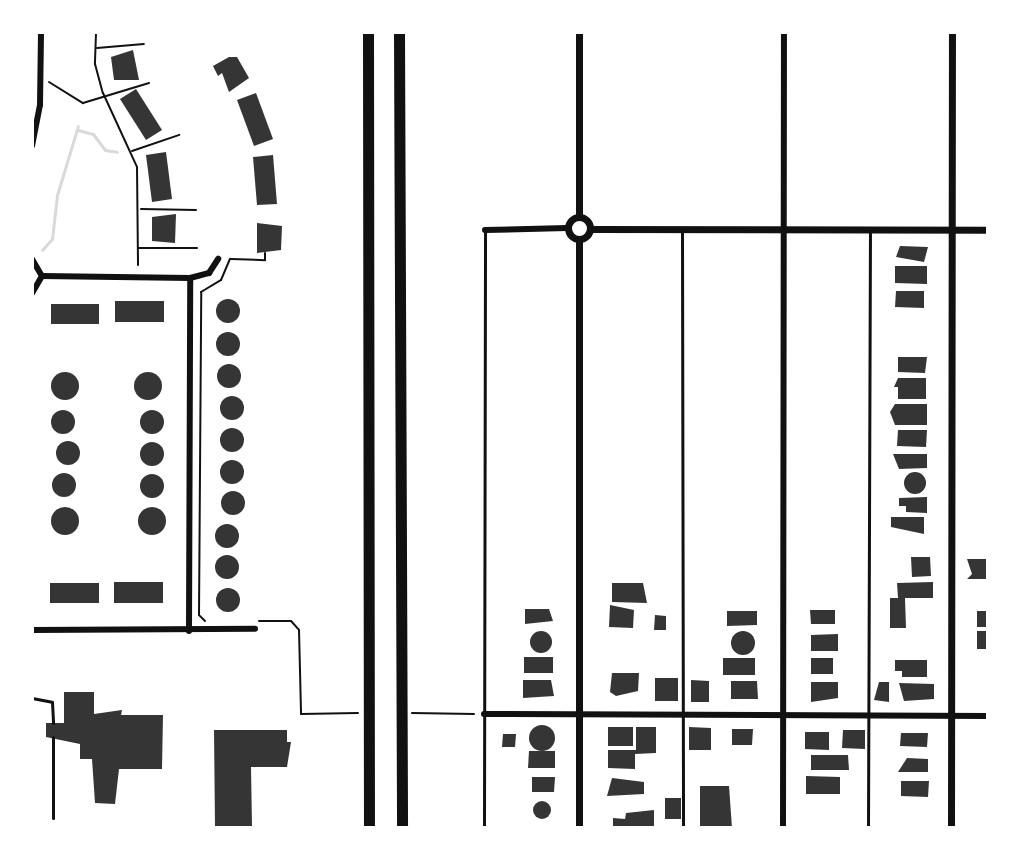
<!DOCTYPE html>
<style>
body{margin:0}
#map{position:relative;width:1020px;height:860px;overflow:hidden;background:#fff;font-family:Karla,sans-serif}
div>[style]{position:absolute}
.stream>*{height:3px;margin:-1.5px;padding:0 1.5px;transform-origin:1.5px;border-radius:1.5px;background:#d9d9d9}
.building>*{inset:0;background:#353535}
.round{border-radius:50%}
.path>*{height:2px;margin:-1px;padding:0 1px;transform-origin:1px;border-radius:1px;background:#111}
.service>*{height:3px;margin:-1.5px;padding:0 1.5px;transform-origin:1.5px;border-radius:1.5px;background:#111}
.minor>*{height:6px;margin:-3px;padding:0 3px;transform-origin:3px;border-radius:3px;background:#111}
.tertiary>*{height:7px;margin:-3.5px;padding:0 3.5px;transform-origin:3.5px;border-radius:3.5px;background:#111}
.tertiary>.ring{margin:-3.5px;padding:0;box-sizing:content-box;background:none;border:7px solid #111;border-radius:50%}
.motorway>*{height:11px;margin:-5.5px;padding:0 5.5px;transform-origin:5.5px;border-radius:5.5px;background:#111}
span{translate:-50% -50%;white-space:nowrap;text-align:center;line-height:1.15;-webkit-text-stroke:8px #fff;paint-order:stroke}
.frame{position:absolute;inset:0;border:34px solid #fff;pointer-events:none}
</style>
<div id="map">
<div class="stream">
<div style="left:78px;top:130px;width:16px;rotate:15deg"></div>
<div style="left:93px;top:134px;width:20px;rotate:53deg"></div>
<div style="left:105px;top:150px;width:12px;rotate:9deg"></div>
<div style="left:42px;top:250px;width:15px;rotate:-48deg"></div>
<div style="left:52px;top:239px;width:44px;rotate:-83.5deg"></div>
<div style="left:57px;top:195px;width:72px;rotate:-73.1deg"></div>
</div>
<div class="building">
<div style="clip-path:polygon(133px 50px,139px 80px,114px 80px,111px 57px)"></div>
<div style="clip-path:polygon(229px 57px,237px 57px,249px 78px,229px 92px,222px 73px,218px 76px,213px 66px)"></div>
<div style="clip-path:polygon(136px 89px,162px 130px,146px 140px,120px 99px)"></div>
<div style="clip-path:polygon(256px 93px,273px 139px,254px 146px,237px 100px)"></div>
<div style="clip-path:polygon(166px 152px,172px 199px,152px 202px,146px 155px)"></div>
<div style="clip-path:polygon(273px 155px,277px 204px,257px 205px,253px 157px)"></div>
<div style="clip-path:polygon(176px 214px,175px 243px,152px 241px,152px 217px)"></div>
<div style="clip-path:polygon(257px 223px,282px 226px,281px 250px,257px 253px)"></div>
<div style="clip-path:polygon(928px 247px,924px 262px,896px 257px,900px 246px)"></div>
<div style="clip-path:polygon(895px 266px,927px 266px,927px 284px,895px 283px)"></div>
<div style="clip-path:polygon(896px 291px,924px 291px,924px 308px,895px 307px)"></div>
<div class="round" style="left:216px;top:299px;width:24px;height:24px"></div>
<div style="clip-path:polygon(115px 301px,164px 301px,164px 322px,115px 322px)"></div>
<div style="clip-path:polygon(51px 304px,99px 304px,99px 324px,51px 324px)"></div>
<div class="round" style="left:216px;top:332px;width:24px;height:24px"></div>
<div style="clip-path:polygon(898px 357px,927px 357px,925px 373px,898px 372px)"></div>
<div class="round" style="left:217px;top:364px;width:24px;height:24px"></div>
<div class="round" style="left:134px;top:372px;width:28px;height:28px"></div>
<div class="round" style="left:51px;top:372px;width:28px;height:28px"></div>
<div style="clip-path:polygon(898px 378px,926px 378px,926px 399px,898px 399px,898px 387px,894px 387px)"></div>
<div class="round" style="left:220px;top:396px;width:24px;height:24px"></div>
<div style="clip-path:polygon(895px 404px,927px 404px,927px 425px,895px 425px,890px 412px)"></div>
<div class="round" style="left:140px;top:410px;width:24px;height:24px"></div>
<div class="round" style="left:51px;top:410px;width:24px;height:24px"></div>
<div class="round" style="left:220px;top:428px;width:24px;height:24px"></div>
<div style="clip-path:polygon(898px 430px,927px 430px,926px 447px,897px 446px)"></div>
<div class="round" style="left:56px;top:441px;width:24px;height:24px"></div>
<div class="round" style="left:140px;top:442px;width:24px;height:24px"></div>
<div style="clip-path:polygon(893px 454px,927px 454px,927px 468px,899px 469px)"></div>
<div class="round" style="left:220px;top:460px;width:24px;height:24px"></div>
<div class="round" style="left:904px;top:472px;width:22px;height:22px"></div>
<div class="round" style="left:52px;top:473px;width:24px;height:24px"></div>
<div class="round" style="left:140px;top:474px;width:24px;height:24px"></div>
<div class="round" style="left:221px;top:491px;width:24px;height:24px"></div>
<div style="clip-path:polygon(927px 497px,927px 513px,906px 512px,906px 506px,899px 506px,899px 498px)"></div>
<div class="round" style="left:51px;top:507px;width:28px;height:28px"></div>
<div class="round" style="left:138px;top:507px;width:28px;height:28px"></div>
<div style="clip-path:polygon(891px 517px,924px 517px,924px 534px,891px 527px)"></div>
<div class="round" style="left:215px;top:524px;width:24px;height:24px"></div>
<div class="round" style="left:215px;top:555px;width:24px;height:24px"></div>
<div style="clip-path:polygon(911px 557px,930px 557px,931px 576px,912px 577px)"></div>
<div style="clip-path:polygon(967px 559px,988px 559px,988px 579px,967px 579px,972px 574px)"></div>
<div style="clip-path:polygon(114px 582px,163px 582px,163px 603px,114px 603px)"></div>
<div style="clip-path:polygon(933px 582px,933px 598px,905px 598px,906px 628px,890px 628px,890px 598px,898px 598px,897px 583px)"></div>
<div style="clip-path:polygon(50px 583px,99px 583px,99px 603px,50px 603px)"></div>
<div style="clip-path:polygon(612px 583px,643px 583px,647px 603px,612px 602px)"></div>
<div class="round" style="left:216px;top:588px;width:24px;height:24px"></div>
<div style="clip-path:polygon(610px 605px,634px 610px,633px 628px,609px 627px)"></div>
<div style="clip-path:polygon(525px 609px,549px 609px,553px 621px,525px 624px)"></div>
<div style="clip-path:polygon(810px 610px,835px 610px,835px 624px,811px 624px)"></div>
<div style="clip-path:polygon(727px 611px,757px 611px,757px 625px,727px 626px)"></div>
<div style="clip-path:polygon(977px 611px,988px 611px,988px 627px,977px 627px)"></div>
<div style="clip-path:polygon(655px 615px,666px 616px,666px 630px,654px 630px)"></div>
<div style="clip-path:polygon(977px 631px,988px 631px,988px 649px,977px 649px)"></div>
<div class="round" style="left:530px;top:631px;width:22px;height:22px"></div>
<div class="round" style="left:731px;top:631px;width:24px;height:24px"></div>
<div style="clip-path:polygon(838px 634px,838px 651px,811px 651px,811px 635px)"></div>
<div style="clip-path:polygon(524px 657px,553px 657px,553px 673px,524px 673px)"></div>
<div style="clip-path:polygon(723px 658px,755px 658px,755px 675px,723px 675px)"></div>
<div style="clip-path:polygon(811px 658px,833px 658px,833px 674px,811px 674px)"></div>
<div style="clip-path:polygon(895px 660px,927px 660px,927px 677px,902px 677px,902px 671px,895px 671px)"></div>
<div style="clip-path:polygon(612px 673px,639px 673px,638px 691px,616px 696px,610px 692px)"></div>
<div style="clip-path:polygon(655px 678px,678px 678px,678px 701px,655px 701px)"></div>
<div style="clip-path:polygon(523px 680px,551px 680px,554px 696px,523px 698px)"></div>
<div style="clip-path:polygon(691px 680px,709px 681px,709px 702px,691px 702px)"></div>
<div style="clip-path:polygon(731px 681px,757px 681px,758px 699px,731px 699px)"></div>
<div style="clip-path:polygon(811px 682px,838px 682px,838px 698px,811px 702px)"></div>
<div style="clip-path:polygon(879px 682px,889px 682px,889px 702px,874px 700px)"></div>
<div style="clip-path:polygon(899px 683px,934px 684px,934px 699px,904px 701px)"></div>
<div style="clip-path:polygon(64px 692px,94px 692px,94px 714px,122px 710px,121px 715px,163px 715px,162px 769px,119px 769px,115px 804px,95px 803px,92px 759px,80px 759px,80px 744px,46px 737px,46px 723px,64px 723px)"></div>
<div class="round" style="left:529px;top:725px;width:26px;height:26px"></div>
<div style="clip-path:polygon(608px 727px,633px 727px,633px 746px,608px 746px)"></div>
<div style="clip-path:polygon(636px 727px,656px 727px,656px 753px,635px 754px,635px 769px,608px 768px,608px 750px,636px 750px)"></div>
<div style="clip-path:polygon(689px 727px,711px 728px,711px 750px,689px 750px)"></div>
<div style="clip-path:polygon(732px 729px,753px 729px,752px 745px,732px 745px)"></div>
<div style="clip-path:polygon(214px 730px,287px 730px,287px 742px,291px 742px,287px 767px,251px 767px,252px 826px,246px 828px,215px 826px)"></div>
<div style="clip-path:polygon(843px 730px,865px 730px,865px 749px,842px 748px)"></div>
<div style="clip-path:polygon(805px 732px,829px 732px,829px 750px,805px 749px)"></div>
<div style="clip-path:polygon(901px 733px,928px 733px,927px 747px,900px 746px)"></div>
<div style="clip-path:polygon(503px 734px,516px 734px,515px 747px,502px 747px)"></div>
<div style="clip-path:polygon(529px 751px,555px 751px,555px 768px,528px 768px)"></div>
<div style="clip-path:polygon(811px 755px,848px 755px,849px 770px,811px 770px)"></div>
<div style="clip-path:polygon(907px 758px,928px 759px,928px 772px,898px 772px)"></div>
<div style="clip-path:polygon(806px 776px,840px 777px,840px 794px,806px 794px)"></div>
<div style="clip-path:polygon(532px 777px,555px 777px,554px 792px,532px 792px)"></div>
<div style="clip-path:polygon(612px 778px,644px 782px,644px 794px,607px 796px)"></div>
<div style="clip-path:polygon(901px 781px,929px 781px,928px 797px,901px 796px)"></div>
<div style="clip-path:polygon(700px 786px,729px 786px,732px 828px,700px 828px)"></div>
<div style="clip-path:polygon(665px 798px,681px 798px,681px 819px,665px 819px)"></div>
<div class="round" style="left:533px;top:801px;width:18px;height:18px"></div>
<div style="clip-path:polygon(654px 810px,654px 828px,613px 828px,613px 818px,625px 819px,626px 813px)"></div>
</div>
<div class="path">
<div style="left:96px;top:33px;width:31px;rotate:92deg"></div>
<div style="left:95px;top:64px;width:30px;rotate:75deg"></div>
<div style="left:103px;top:93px;width:81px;rotate:65.3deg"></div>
<div style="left:137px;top:167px;width:98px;rotate:89.4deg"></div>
<div style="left:97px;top:48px;width:47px;rotate:-4.9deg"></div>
<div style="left:49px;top:82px;width:40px;rotate:32deg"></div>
<div style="left:83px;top:103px;width:69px;rotate:-16.9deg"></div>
<div style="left:132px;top:151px;width:50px;rotate:-18.8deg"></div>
<div style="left:141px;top:209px;width:55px;rotate:1deg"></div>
<div style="left:138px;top:248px;width:59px"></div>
<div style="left:231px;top:259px;width:34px;rotate:2deg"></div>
<div style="left:265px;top:260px;width:7px;rotate:-90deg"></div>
<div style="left:205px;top:621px;width:8px;rotate:-135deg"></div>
<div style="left:199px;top:615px;width:323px;rotate:-89.6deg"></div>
<div style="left:201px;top:292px;width:23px;rotate:-31deg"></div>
<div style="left:221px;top:280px;width:23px;rotate:-67deg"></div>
<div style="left:259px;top:621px;width:32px"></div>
<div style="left:291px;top:621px;width:12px;rotate:48deg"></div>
<div style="left:299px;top:630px;width:84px;rotate:88.6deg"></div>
<div style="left:301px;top:714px;width:57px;rotate:-1deg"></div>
<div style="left:412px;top:713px;width:62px;rotate:0.9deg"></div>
</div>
<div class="service">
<div style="left:682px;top:230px;width:598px;rotate:89.9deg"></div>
<div style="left:32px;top:698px;width:20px;rotate:11deg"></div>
<div style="left:52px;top:702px;width:21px;rotate:87deg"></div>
<div style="left:53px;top:818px;width:81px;rotate:-90deg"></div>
<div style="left:484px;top:828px;width:596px;rotate:-89.9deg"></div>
<div style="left:868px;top:828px;width:595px;rotate:-89.81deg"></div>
</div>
<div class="minor">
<div style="left:32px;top:146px;width:42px;rotate:-79deg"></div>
<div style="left:40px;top:105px;width:73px;rotate:-89.2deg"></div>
<div style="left:485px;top:230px;width:82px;rotate:-1.4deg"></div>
<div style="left:32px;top:259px;width:20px;rotate:60deg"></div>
<div style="left:42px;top:276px;width:20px;rotate:120deg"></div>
<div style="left:42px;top:276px;width:148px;rotate:0.8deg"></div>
<div style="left:190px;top:278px;width:20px;rotate:-15deg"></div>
<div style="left:209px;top:273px;width:17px;rotate:-57deg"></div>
<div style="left:32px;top:630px;width:223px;rotate:-0.3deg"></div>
<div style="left:189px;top:631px;width:353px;rotate:-89.8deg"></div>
<div style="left:484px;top:714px;width:504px;rotate:0.23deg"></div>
<div style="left:783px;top:828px;width:796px;rotate:-89.93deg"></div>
</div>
<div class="tertiary">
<div class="ring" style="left:568px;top:217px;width:15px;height:15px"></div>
<div style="left:579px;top:217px;width:185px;rotate:-90deg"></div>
<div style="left:590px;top:229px;width:398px;rotate:0.1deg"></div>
<div style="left:579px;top:239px;width:589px;rotate:90deg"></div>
<div style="left:951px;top:828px;width:796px;rotate:-89.93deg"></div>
</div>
<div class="motorway">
<div style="left:368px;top:32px;width:796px;rotate:89.93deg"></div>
<div style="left:399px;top:32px;width:796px;rotate:89.78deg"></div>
</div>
<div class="frame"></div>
</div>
